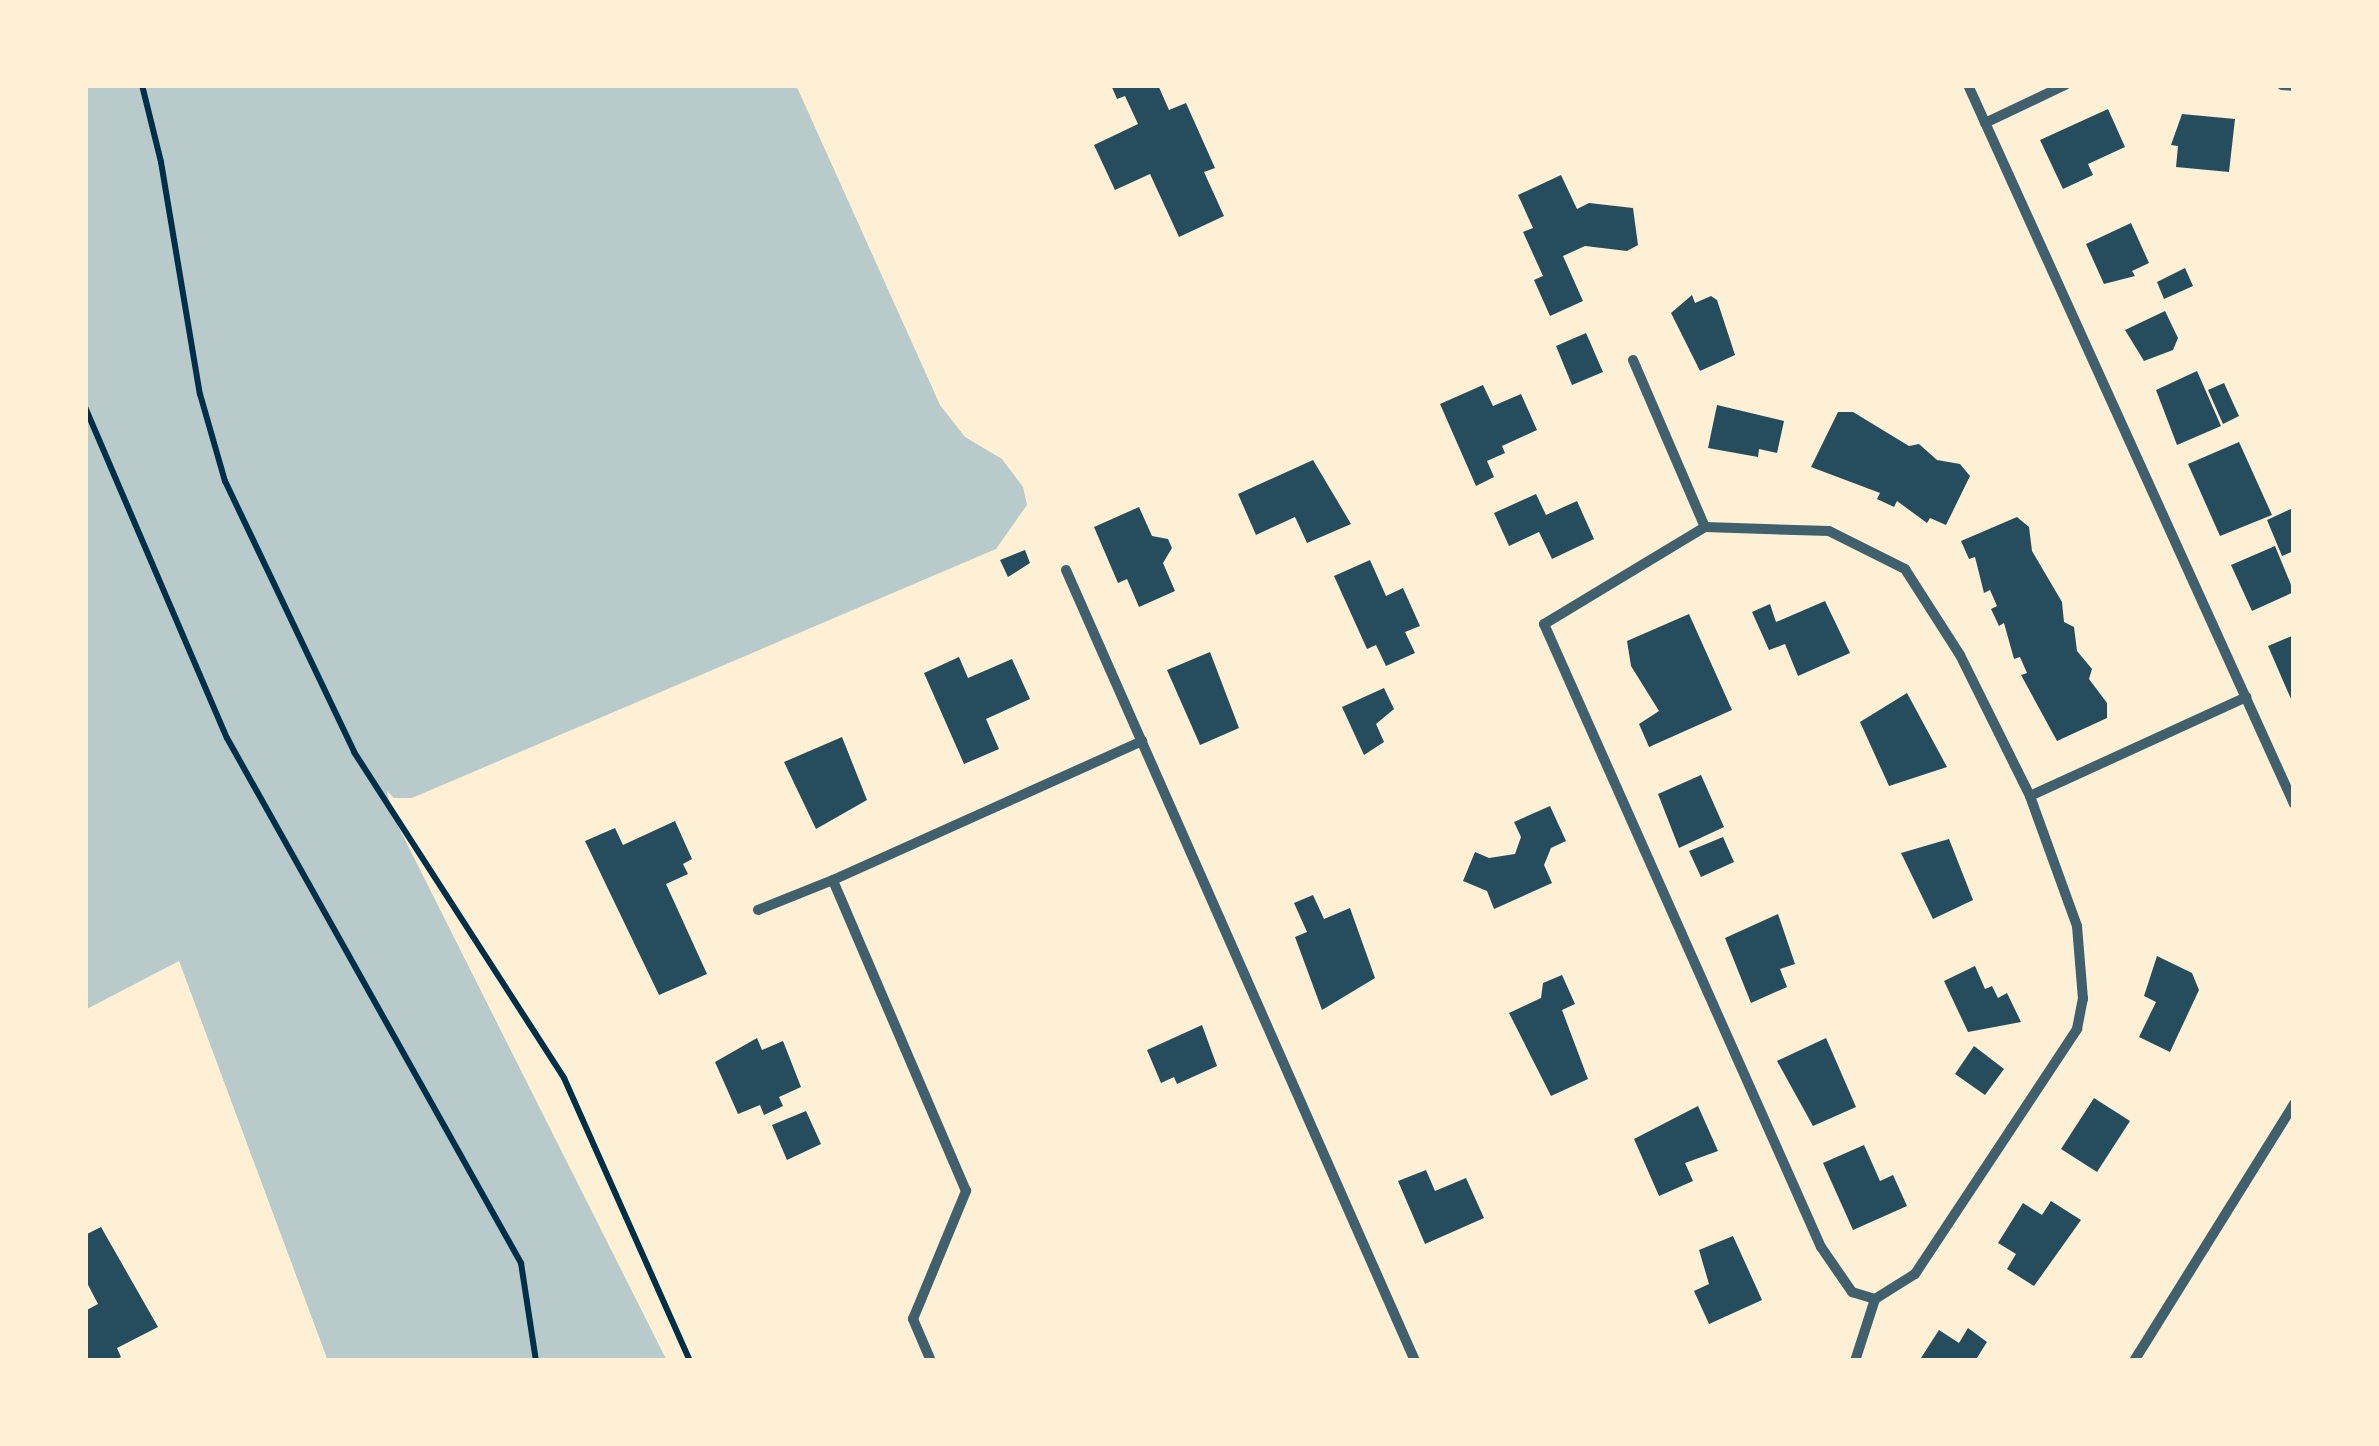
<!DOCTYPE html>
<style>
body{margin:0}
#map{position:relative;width:2379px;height:1446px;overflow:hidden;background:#fdf0d5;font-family:"Roboto Serif",serif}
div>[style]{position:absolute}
.green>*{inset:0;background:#b9caca}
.building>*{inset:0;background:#264d5e}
.path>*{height:6px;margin:-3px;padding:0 3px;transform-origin:3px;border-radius:3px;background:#003049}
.minor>*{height:10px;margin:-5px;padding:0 5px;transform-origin:5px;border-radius:5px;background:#3f606c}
span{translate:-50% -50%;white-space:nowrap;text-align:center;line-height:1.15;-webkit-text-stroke:10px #fdf0d5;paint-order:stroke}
.frame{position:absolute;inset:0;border:88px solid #fdf0d5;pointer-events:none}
</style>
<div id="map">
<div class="green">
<div style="clip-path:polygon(85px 85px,796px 85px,940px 405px,965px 437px,1002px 459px,1023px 487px,1027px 505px,996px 549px,412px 798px,394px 798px,387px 791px,391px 812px,667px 1361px,328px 1361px,179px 961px,85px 1010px)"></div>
</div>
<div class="building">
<div style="clip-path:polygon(1111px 85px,1158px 85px,1169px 110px,1186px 103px,1215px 168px,1204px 172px,1224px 216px,1179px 237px,1150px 174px,1115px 190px,1094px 145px,1138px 124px,1125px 96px,1117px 99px)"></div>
<div style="clip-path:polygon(2108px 109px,2125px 147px,2088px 164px,2093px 175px,2063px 189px,2040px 140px)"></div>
<div style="clip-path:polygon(2182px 114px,2235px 119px,2229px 172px,2176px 167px,2178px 146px,2171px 145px)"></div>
<div style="clip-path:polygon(1561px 175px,1577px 209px,1589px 203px,1633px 208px,1638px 245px,1627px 251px,1585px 246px,1563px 256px,1583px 301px,1550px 316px,1534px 280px,1543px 276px,1523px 232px,1533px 228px,1518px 195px)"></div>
<div style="clip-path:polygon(2131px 223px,2149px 263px,2132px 271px,2135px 276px,2104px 284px,2086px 244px)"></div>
<div style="clip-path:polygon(2185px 268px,2193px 286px,2164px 299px,2157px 282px)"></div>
<div style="clip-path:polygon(1692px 295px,1695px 303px,1711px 296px,1717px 300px,1735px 355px,1700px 371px,1671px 313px)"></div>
<div style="clip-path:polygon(2165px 311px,2178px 338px,2173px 350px,2144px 361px,2125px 330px)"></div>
<div style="clip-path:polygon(1586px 333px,1603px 372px,1572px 385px,1556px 346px)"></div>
<div style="clip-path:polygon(2197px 371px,2221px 426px,2177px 445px,2156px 390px)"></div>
<div style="clip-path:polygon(2224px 383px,2239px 416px,2223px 424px,2208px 390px)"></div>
<div style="clip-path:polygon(1483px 385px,1493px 406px,1521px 394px,1537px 430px,1502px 446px,1505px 453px,1487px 461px,1494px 477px,1476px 486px,1440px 404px)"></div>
<div style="clip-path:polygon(1717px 405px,1784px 421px,1777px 453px,1759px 449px,1758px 457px,1708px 448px)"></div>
<div style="clip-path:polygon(1838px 412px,1853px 412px,1909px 446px,1919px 444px,1937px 460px,1960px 464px,1970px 476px,1946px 525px,1930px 518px,1927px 523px,1897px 501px,1894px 507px,1877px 499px,1880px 493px,1811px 467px)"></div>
<div style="clip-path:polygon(2239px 442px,2272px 515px,2220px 536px,2188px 464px)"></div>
<div style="clip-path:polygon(1313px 460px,1351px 524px,1307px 543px,1295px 517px,1256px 535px,1238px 494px)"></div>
<div style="clip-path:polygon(1536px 494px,1546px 515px,1577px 501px,1594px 539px,1552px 559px,1539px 532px,1509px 546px,1494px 513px)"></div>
<div style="clip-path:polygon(1139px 507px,1152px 536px,1168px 539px,1172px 548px,1163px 563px,1175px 591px,1139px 607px,1127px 579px,1118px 583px,1094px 527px)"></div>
<div style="clip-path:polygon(2293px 508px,2294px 551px,2282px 556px,2267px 520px)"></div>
<div style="clip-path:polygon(2017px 517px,2029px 527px,2032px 551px,2062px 602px,2064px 622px,2074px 627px,2077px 651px,2092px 669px,2089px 679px,2107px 703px,2107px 718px,2057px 741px,2021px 675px,2027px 673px,2020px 657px,2014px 659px,2004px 623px,1999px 626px,1991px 609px,1997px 606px,1990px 590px,1984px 593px,1975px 557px,1969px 559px,1961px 541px)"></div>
<div style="clip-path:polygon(2275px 546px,2294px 592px,2252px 611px,2231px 565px)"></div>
<div style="clip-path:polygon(1025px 550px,1030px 563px,1008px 577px,1000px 560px)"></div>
<div style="clip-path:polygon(1370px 560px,1386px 596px,1403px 588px,1420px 626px,1405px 632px,1415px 653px,1386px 666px,1376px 645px,1367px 649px,1334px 576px)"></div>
<div style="clip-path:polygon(1825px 601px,1850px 653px,1798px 676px,1785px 644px,1769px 650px,1752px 612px,1770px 604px,1776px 622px)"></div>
<div style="clip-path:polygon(1689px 614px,1732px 710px,1649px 747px,1639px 724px,1659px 711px,1631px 666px,1627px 641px)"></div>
<div style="clip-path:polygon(2294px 635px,2294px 706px,2268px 646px)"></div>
<div style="clip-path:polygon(1210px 652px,1239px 728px,1200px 745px,1167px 670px)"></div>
<div style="clip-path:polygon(959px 657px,968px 678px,1012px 659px,1030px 699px,986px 719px,999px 749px,964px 764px,924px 673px)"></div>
<div style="clip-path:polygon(1384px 688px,1394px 709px,1376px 724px,1384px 742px,1364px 755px,1342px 707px)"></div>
<div style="clip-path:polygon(1907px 693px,1947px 767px,1889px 786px,1860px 722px)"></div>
<div style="clip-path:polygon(842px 737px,867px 800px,816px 829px,784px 762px)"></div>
<div style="clip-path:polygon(1701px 775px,1724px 827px,1679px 848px,1658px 794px)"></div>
<div style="clip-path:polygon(1550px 806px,1566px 841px,1551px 848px,1544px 865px,1552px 883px,1494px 909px,1487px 891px,1463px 881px,1475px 852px,1489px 858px,1515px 854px,1521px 837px,1514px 822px)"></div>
<div style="clip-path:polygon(675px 821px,692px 859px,683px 864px,688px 874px,666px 884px,707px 974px,659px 995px,585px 841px,615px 828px,623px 845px)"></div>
<div style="clip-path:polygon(1723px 837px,1734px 862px,1701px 877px,1689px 851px)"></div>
<div style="clip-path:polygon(1949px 839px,1973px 900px,1933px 919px,1901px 853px)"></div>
<div style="clip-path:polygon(1313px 895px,1324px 919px,1350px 908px,1375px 978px,1322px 1010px,1295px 937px,1307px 932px,1294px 903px)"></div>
<div style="clip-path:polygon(1778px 914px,1795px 964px,1780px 969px,1787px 987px,1751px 1003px,1725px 938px)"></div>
<div style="clip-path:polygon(2157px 956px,2192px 973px,2199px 990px,2170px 1052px,2139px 1037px,2156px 1002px,2144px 996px)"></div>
<div style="clip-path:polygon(1975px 966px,1985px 989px,1992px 986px,1998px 998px,2007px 993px,2021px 1022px,1968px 1032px,1944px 981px)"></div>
<div style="clip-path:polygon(1562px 975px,1575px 1004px,1562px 1010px,1588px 1079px,1551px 1096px,1509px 1013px,1541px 998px,1543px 983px)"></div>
<div style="clip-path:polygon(1202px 1025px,1217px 1066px,1177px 1084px,1174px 1077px,1161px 1083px,1147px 1050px)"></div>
<div style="clip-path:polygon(757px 1038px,762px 1050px,783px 1041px,801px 1087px,779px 1097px,783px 1106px,764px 1115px,760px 1105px,738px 1114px,715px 1062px)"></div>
<div style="clip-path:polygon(1826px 1038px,1856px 1107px,1813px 1126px,1777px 1061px)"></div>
<div style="clip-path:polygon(1974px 1046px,2004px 1069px,1985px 1095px,1955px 1074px)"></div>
<div style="clip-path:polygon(2094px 1098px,2130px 1121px,2097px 1172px,2061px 1149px)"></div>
<div style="clip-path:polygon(1698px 1106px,1718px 1151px,1685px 1163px,1693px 1181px,1659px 1196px,1634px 1139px)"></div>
<div style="clip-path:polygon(806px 1111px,821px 1144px,787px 1160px,772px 1125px)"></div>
<div style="clip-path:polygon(1864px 1145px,1880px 1181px,1893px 1175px,1907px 1206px,1853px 1230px,1823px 1163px)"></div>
<div style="clip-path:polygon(1426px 1170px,1435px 1191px,1466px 1178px,1484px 1218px,1425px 1244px,1398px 1181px)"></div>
<div style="clip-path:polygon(2051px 1201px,2081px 1220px,2034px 1286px,2007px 1269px,2016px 1254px,1998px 1243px,2023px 1203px,2042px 1215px)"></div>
<div style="clip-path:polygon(101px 1227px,158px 1327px,117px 1348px,121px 1357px,113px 1361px,85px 1361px,85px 1311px,98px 1304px,85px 1279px,85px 1235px)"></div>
<div style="clip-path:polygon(1733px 1236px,1762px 1300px,1709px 1324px,1694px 1291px,1709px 1284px,1699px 1250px)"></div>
<div style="clip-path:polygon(1968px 1328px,1987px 1342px,1975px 1361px,1919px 1361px,1939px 1330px,1959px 1343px)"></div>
</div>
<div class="path">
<div style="left:142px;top:85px;width:79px;rotate:76.1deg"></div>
<div style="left:161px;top:162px;width:235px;rotate:80.5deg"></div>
<div style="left:200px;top:394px;width:91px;rotate:74deg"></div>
<div style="left:225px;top:481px;width:300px;rotate:64.5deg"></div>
<div style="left:354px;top:752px;width:388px;rotate:57.2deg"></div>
<div style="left:564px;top:1078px;width:310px;rotate:66deg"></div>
<div style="left:85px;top:407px;width:360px;rotate:66.8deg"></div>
<div style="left:227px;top:738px;width:602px;rotate:60.75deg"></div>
<div style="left:521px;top:1263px;width:99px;rotate:81.3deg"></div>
</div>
<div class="minor">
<div style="left:1968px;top:85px;width:789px;rotate:65.61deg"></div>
<div style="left:2282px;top:85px;width:12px;rotate:5deg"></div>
<div style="left:1985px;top:123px;width:89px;rotate:-25.4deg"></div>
<div style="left:1633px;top:360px;width:182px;rotate:66.7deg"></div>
<div style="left:1066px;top:570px;width:865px;rotate:66.19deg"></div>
<div style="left:2030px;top:796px;width:157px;rotate:-116.4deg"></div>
<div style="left:1960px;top:655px;width:102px;rotate:-122.6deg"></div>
<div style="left:1905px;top:569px;width:85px;rotate:-153.4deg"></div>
<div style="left:1829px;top:531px;width:124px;rotate:-178.2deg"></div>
<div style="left:1705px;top:527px;width:188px;rotate:148.9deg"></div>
<div style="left:1544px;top:624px;width:682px;rotate:66.03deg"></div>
<div style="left:1821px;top:1247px;width:55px;rotate:55.4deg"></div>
<div style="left:1852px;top:1292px;width:24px;rotate:17deg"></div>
<div style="left:1875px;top:1299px;width:47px;rotate:-32deg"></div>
<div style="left:1915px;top:1274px;width:294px;rotate:-56.5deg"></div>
<div style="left:2077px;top:1029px;width:31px;rotate:-79deg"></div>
<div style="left:2083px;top:999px;width:73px;rotate:-94.7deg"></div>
<div style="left:2077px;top:926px;width:138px;rotate:-109.9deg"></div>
<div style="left:2030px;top:796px;width:238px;rotate:-24.6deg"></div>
<div style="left:758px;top:910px;width:81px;rotate:-21.8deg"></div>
<div style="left:931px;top:1361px;width:46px;rotate:-113.2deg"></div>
<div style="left:913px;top:1319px;width:139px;rotate:-67.5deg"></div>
<div style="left:966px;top:1191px;width:338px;rotate:-113.2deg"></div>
<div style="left:833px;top:880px;width:339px;rotate:-24.2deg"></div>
<div style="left:1855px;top:1361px;width:65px;rotate:-72.1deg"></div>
<div style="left:2134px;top:1361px;width:303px;rotate:-58.1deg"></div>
</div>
<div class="frame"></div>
</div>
